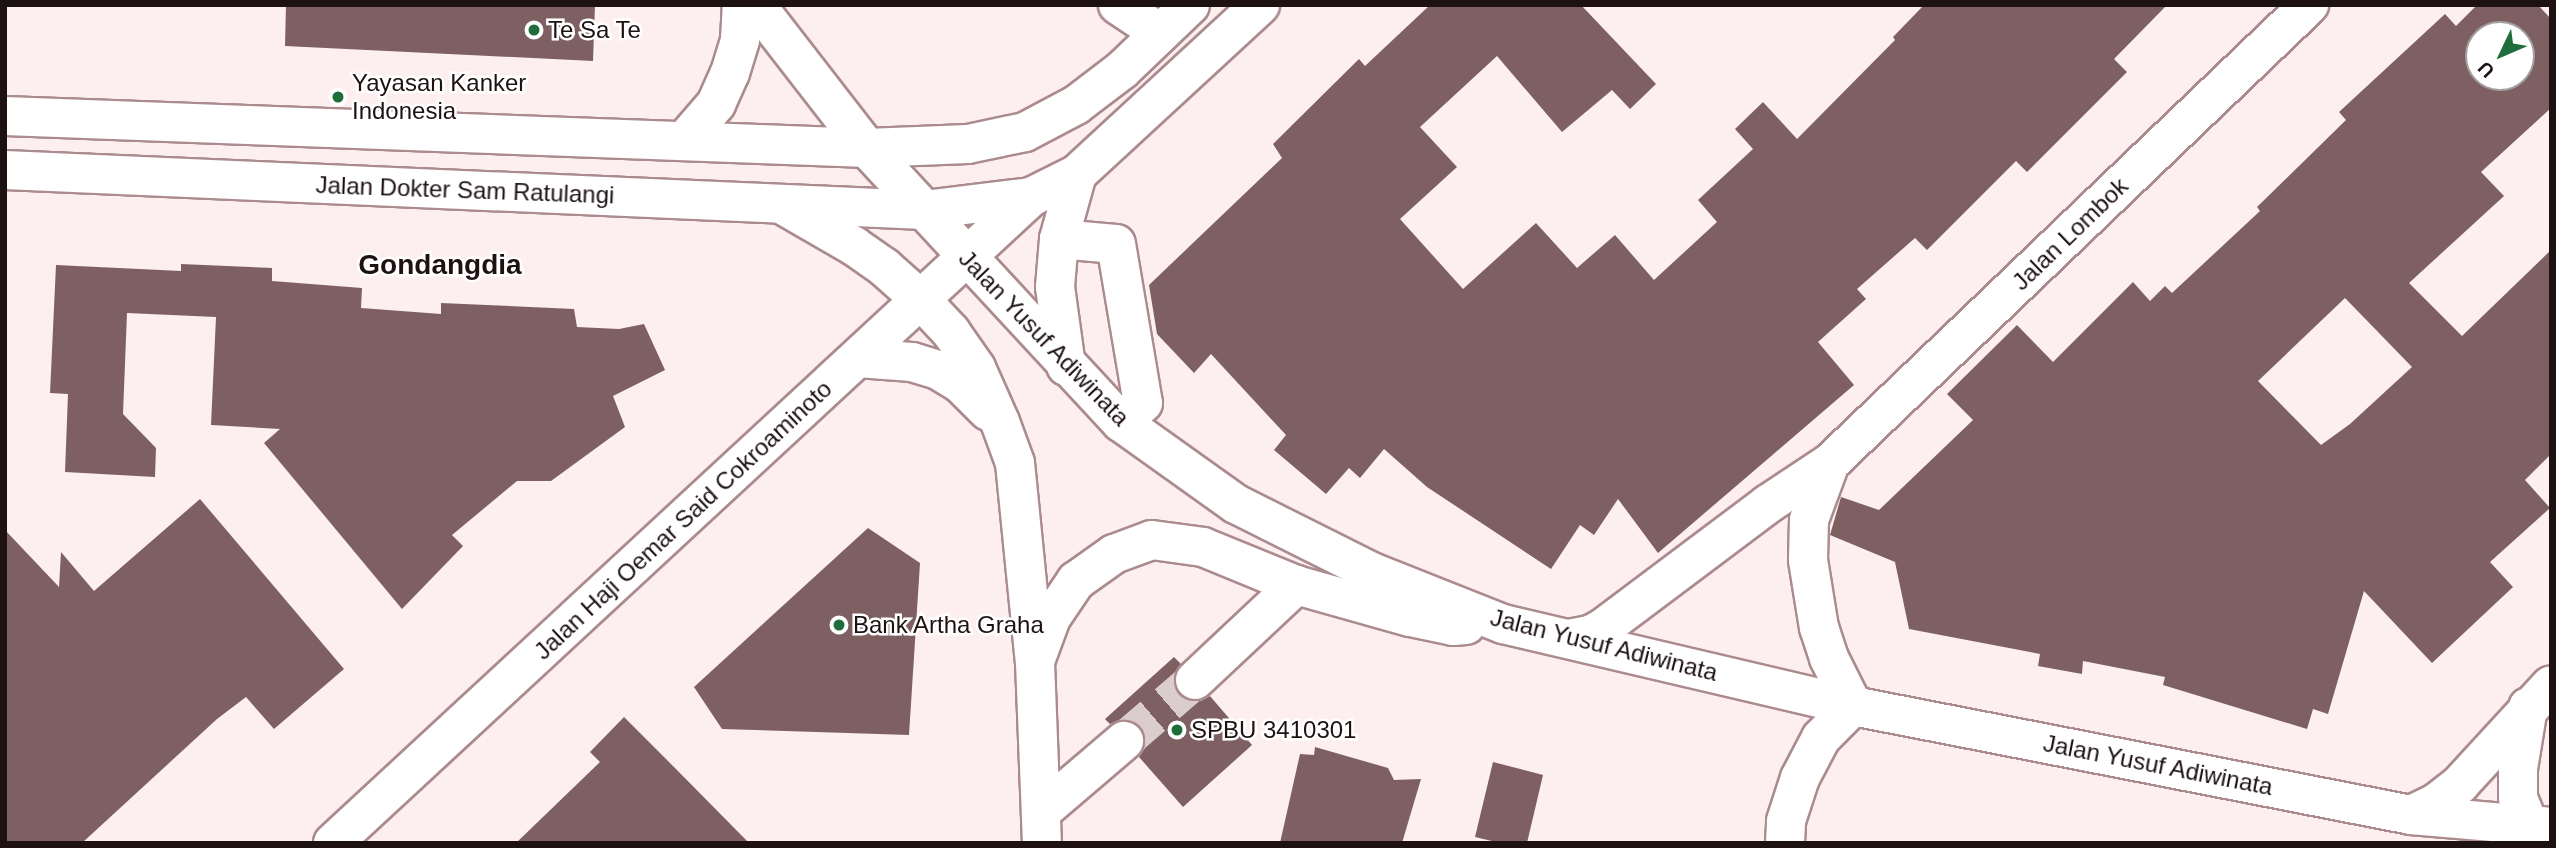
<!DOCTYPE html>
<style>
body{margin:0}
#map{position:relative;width:2556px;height:848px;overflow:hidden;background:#fdeeef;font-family:Helvetica,sans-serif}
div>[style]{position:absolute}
.building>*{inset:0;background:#7e6062}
.minor-tunnel>*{height:38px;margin-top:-19px;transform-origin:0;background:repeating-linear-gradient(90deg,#dbcdce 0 38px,transparent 0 57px)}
.roads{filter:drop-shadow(2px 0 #ab8b8d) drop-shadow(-2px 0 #ab8b8d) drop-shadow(0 2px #ab8b8d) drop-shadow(0 -2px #ab8b8d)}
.minor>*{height:38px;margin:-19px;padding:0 19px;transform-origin:19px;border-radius:19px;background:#fff}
.major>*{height:38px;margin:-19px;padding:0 19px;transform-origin:19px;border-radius:19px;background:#fff}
.dots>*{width:19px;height:19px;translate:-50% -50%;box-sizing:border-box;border:4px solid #fff;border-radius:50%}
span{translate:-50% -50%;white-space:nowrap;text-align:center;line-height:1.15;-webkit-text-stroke:5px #fff;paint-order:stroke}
.poi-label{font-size:24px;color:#1d1112}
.left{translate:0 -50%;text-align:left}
.street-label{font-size:24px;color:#1d1112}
.quarter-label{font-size:28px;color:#1d1112;font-weight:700}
.frame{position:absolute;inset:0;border:7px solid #1d1112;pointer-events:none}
.north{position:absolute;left:2465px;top:21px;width:70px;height:70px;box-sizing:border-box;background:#fff;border:2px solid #a5a0a0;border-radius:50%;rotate:226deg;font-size:19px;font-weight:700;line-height:28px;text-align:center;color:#1d1112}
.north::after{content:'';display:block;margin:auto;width:24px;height:32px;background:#206d3c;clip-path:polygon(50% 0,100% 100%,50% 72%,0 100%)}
</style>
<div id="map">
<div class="building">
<div style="clip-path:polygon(286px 5px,595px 5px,593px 61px,285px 46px)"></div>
<div style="clip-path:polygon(1430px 5px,1581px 5px,1656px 84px,1630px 109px,1612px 90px,1562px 132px,1497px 56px,1420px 127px,1457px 167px,1400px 219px,1463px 289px,1536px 223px,1577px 268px,1615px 235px,1654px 280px,1717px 222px,1698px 200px,1753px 149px,1735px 129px,1763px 102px,1797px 139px,1895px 40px,1893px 37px,1924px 5px,2167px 5px,2114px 59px,2127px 72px,2027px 172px,2016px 161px,1927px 250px,1915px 238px,1857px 289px,1866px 299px,1818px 342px,1854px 385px,1658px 553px,1618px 499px,1594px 535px,1580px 525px,1551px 569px,1427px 487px,1384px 449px,1360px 478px,1349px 468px,1326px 494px,1274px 450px,1286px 435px,1211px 354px,1194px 373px,1157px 334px,1149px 285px,1282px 158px,1273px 144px,1359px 59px,1365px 66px)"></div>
<div style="clip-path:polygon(evenodd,2477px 5px,2538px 5px,2551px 19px,2551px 108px,2481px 172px,2504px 196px,2409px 283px,2462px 336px,2551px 250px,2551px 454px,2525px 480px,2550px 508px,2490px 562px,2513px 587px,2432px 663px,2364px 591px,2328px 714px,2313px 709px,2307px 729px,2163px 685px,2165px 677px,2083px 661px,2082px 674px,2038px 666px,2040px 654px,1909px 629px,1895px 562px,1830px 535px,1841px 497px,1879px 510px,1973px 420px,1947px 394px,2017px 325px,2053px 362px,2133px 282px,2150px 301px,2165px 286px,2172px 293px,2260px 211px,2257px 207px,2346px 120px,2339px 112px,2445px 14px,2456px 26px,2477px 5px,2479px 35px,2521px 35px,2521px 77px,2479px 77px,2479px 35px,2477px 5px,2345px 298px,2412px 367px,2350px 424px,2321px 445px,2258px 381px,2345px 298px)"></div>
<div style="clip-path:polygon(181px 264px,272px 268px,272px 281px,362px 288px,361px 308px,441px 314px,441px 303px,574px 309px,577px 327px,619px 329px,644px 324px,665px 370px,613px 396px,625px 427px,551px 481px,517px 481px,452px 535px,463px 546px,402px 609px,264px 443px,280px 429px,211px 425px,216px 317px,127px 313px,123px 414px,156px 448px,155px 477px,65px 472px,68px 394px,50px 393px,56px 265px,181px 271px)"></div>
<div style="clip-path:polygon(200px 499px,344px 669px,274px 729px,246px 697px,217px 719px,82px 843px,5px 843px,5px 530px,59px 587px,61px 552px,94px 591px)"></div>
<div style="clip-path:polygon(868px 528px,920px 563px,909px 735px,722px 729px,694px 687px)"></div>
<div style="clip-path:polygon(1174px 657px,1181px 664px,1174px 674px,1174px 684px,1179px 694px,1189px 701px,1201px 701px,1210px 696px,1252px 745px,1183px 807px,1139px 757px,1145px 748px,1146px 738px,1140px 726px,1132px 721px,1121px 719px,1110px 724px,1105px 719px)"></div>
<div style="clip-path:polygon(624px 717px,675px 768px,749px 843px,516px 843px,600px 762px,590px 752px)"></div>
<div style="clip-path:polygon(1315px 747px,1388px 768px,1394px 780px,1421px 779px,1402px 843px,1280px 843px,1300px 754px,1314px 755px)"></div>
<div style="clip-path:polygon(1493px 762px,1543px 775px,1527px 843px,1500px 843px,1475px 837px)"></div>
</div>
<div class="minor-tunnel">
<div style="left:1124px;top:741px;width:94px;rotate:-40.7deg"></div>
</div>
<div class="roads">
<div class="minor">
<div style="left:756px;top:5px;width:181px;rotate:52.2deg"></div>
<div style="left:867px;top:148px;width:374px;rotate:47.2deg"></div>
<div style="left:1121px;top:422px;width:141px;rotate:35.5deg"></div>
<div style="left:1236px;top:504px;width:154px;rotate:26.6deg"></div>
<div style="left:1374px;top:573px;width:139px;rotate:21.6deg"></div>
<div style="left:1503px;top:624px;width:359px;rotate:13.2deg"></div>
<div style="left:1853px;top:706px;width:569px;rotate:11.05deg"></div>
<div style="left:2411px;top:815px;width:141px;rotate:4.9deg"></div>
<div style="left:1118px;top:5px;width:50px;rotate:33.7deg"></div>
<div style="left:783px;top:205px;width:82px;rotate:30deg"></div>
<div style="left:854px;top:246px;width:37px;rotate:35deg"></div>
<div style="left:884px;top:267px;width:50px;rotate:41.7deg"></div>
<div style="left:921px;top:300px;width:44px;rotate:46.8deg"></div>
<div style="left:951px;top:332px;width:44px;rotate:55.2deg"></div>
<div style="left:976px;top:368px;width:59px;rotate:66deg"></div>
<div style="left:1000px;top:422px;width:44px;rotate:69.9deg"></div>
<div style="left:1015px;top:463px;width:200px;rotate:84.3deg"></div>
<div style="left:1035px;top:662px;width:181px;rotate:87.8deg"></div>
<div style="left:1059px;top:239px;width:57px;rotate:5deg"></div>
<div style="left:1116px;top:244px;width:161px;rotate:80.4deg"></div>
<div style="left:1143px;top:403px;width:29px;rotate:139deg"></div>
<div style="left:858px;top:358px;width:54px;rotate:4.2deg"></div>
<div style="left:912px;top:362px;width:27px;rotate:17deg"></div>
<div style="left:938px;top:370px;width:27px;rotate:31deg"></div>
<div style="left:961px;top:384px;width:38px;rotate:45deg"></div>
<div style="left:1569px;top:639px;width:21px;rotate:-11deg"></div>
<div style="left:1590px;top:635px;width:15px;rotate:-28deg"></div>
<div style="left:1603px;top:628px;width:206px;rotate:-36.9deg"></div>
<div style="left:1768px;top:504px;width:74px;rotate:-33.5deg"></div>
<div style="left:1830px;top:463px;width:663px;rotate:-43.72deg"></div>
<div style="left:1037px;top:656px;width:40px;rotate:-69.8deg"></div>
<div style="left:1051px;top:618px;width:45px;rotate:-56deg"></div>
<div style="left:1076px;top:581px;width:47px;rotate:-35.4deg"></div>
<div style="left:1114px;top:554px;width:40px;rotate:-20.2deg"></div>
<div style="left:1152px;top:540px;width:51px;rotate:7.8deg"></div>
<div style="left:1203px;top:547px;width:100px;rotate:22.2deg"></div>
<div style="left:1296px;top:585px;width:118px;rotate:15.7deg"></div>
<div style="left:1410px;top:617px;width:44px;rotate:11.8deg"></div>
<div style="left:1453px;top:626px;width:13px;rotate:-4deg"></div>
<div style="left:1195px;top:680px;width:139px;rotate:-43.2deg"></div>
<div style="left:2528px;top:707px;width:63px;rotate:99.2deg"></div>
<div style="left:2518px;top:769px;width:29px;rotate:90deg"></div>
<div style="left:2518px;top:798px;width:22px;rotate:68deg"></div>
<div style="left:2526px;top:818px;width:11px;rotate:49deg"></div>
<div style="left:1042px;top:811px;width:108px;rotate:-40.5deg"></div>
<div style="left:2411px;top:815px;width:28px;rotate:-26deg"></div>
<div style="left:2436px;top:803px;width:31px;rotate:-38deg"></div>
<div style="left:2460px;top:784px;width:134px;rotate:-47.4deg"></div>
<div style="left:333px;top:843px;width:951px;rotate:-42.78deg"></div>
<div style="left:1785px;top:843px;width:22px;rotate:-87deg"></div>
<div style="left:1786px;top:821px;width:45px;rotate:-72deg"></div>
<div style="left:1800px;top:778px;width:45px;rotate:-62.3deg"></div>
<div style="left:1821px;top:738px;width:45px;rotate:-45deg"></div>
<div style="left:1853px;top:706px;width:54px;rotate:-116.6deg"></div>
<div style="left:1829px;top:658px;width:32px;rotate:-108deg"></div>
<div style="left:1819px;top:628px;width:69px;rotate:-99.2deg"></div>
<div style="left:1808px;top:560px;width:40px;rotate:-88.6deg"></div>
<div style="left:1809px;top:520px;width:61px;rotate:-69.8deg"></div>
</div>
<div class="major">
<div style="left:5px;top:116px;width:863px;rotate:2.13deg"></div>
<div style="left:867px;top:148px;width:101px;rotate:-2.3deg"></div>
<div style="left:968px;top:144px;width:58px;rotate:-11.9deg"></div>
<div style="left:1025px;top:132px;width:58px;rotate:-27.9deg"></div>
<div style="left:1076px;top:105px;width:58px;rotate:-37.3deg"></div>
<div style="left:1122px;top:70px;width:94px;rotate:-43.7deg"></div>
<div style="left:685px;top:140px;width:48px;rotate:-49.3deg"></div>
<div style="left:716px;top:104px;width:34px;rotate:-66deg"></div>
<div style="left:730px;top:73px;width:34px;rotate:-73deg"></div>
<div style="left:740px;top:40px;width:35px;rotate:-87deg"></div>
<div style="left:5px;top:170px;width:920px;rotate:2.49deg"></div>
<div style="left:924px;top:210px;width:108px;rotate:-6.9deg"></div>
<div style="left:1031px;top:197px;width:51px;rotate:-26.6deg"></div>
<div style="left:1077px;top:174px;width:249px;rotate:-42.7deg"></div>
<div style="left:1066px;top:366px;width:80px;rotate:-97.9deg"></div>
<div style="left:1055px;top:287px;width:48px;rotate:-85.2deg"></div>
<div style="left:1059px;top:239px;width:67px;rotate:-74.5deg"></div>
</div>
</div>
<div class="dots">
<div style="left:534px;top:30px;background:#206d3c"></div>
<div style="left:338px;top:97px;background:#206d3c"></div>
<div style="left:839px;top:625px;background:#206d3c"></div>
<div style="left:1177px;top:730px;background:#206d3c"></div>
</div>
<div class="poi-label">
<span class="left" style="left:548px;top:30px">Te Sa Te</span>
<span class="left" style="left:352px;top:97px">Yayasan Kanker<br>Indonesia</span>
<span class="left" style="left:853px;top:625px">Bank Artha Graha</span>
<span class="left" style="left:1191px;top:730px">SPBU 3410301</span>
</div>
<div class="street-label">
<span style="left:465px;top:190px;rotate:2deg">Jalan Dokter Sam Ratulangi</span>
<span style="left:2070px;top:234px;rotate:-44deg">Jalan Lombok</span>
<span style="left:1044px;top:338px;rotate:46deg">Jalan Yusuf Adiwinata</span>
<span style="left:683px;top:520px;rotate:-43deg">Jalan Haji Oemar Said Cokroaminoto</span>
<span style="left:1604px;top:645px;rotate:14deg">Jalan Yusuf Adiwinata</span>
<span style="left:2158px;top:765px;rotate:11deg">Jalan Yusuf Adiwinata</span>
</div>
<div class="quarter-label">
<span style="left:440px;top:265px">Gondangdia</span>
</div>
<div class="frame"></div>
<div class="north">U</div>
</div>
